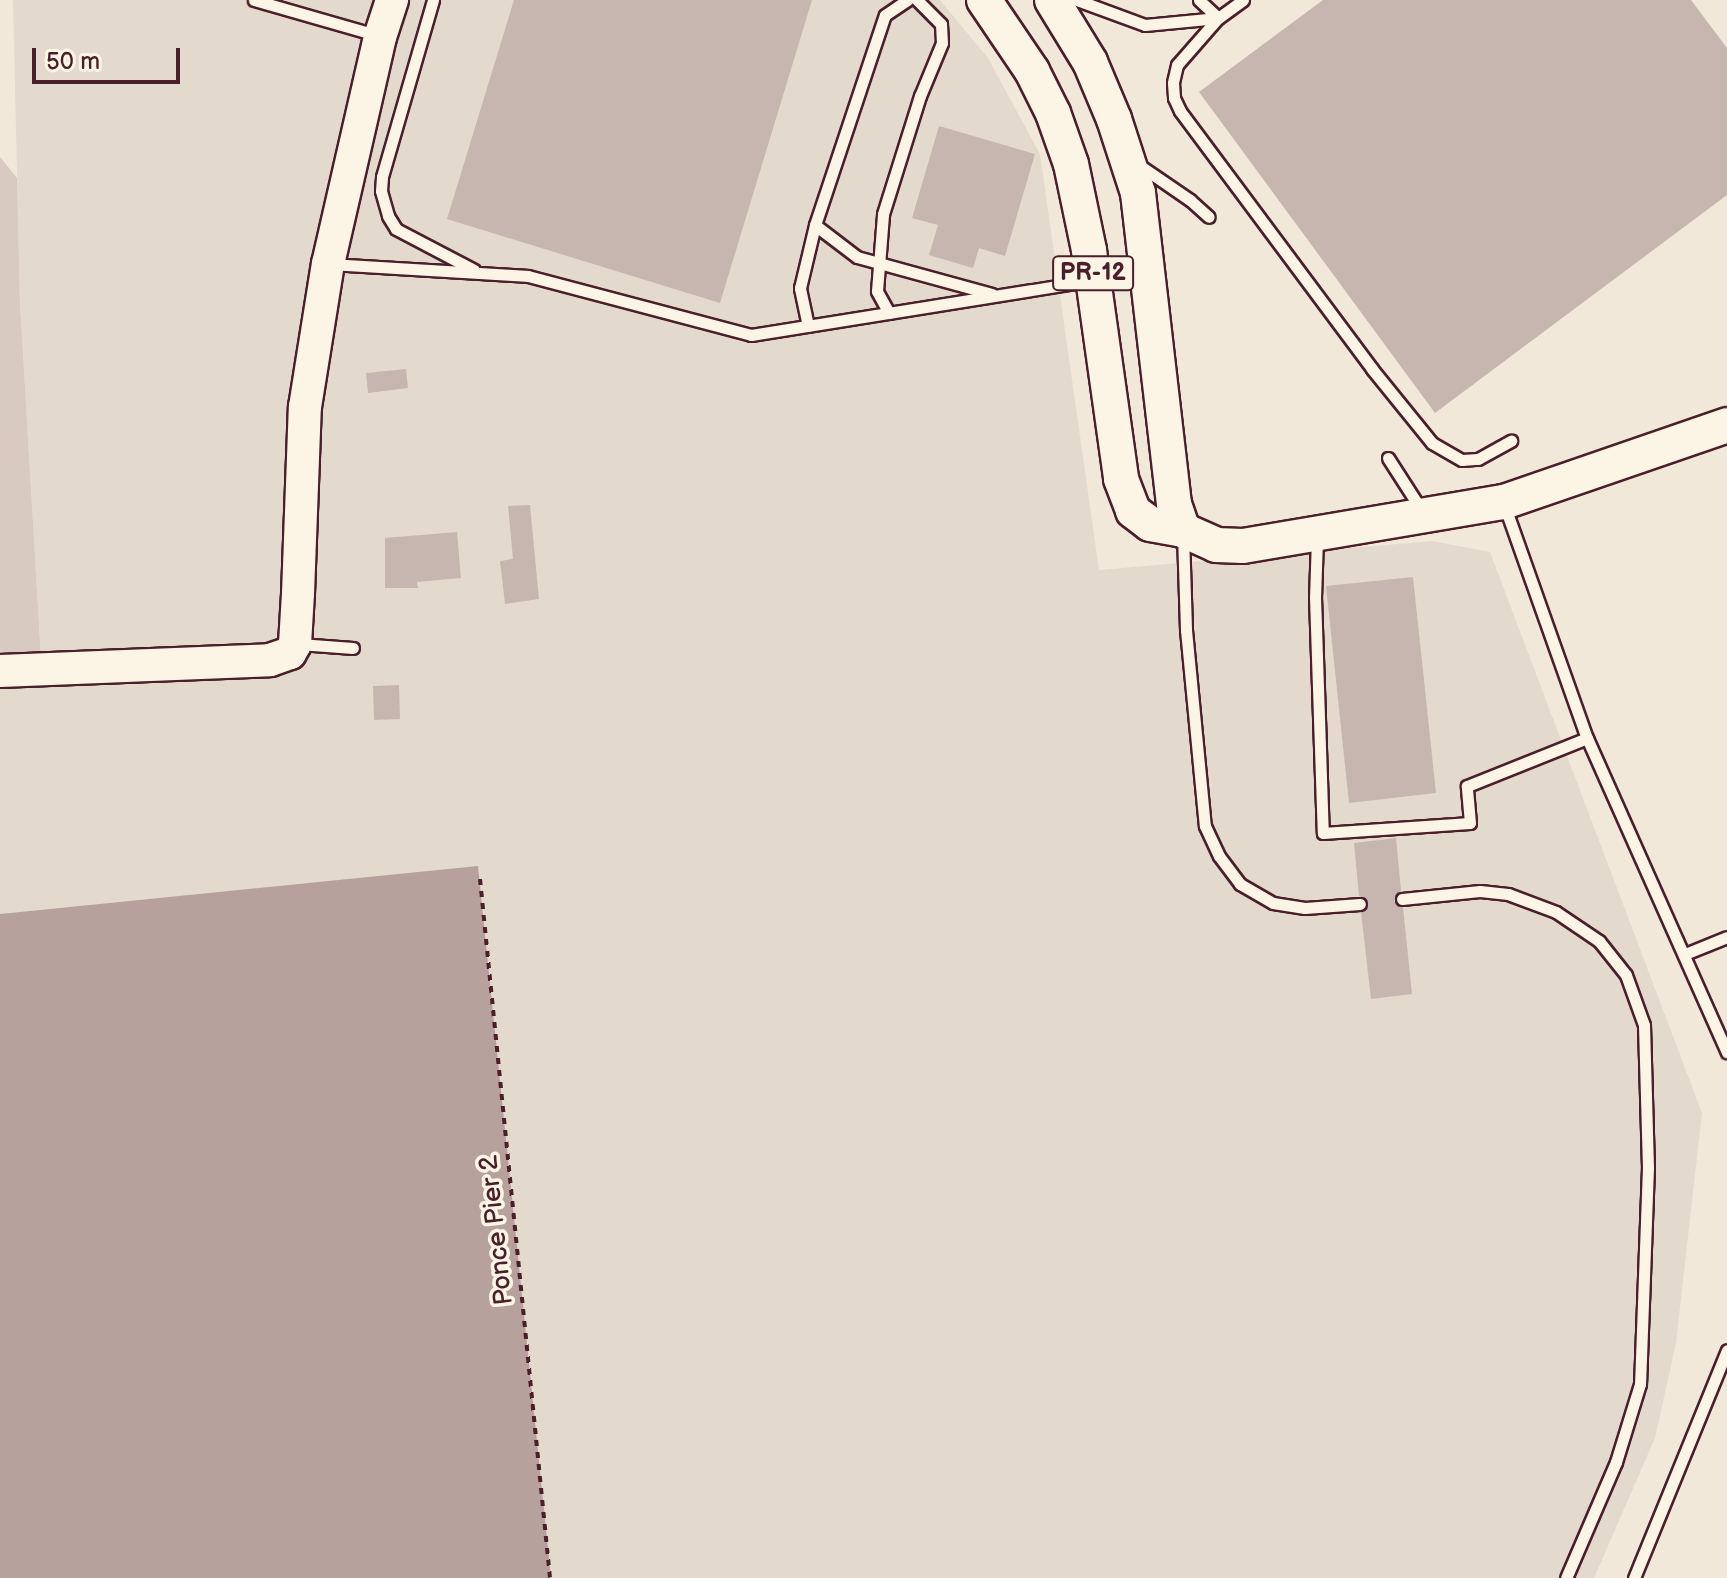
<!DOCTYPE html>
<style>
body{margin:0}
#map{position:relative;width:1727px;height:1578px;overflow:hidden;background:#f1e8da;font-family:"Balsamiq Sans",sans-serif}
div>[style]{position:absolute}
.built>*{inset:0;background:#e4d9cd}
.green>*{inset:0;background:#d8cac0}
.water>*{inset:0;background:#b6a19c}
.building>*{inset:0;background:#c7b6af}
.path>*{height:4px;margin-top:-2px;transform-origin:0;background:repeating-linear-gradient(90deg,#4a1f2b 0 6px,transparent 0 12px)}
.roads{filter:drop-shadow(2px 0 #4a1f2b) drop-shadow(-2px 0 #4a1f2b) drop-shadow(0 2px #4a1f2b) drop-shadow(0 -2px #4a1f2b)}
.lane>*{height:11px;margin:-5.5px;padding:0 5.5px;transform-origin:5.5px;border-radius:5.5px;background:#fcf5e5}
.secondary>*{height:32px;margin:-16px;padding:0 16px;transform-origin:16px;border-radius:16px;background:#fcf5e5}
.primary>*{height:34px;margin:-17px;padding:0 17px;transform-origin:17px;border-radius:17px;background:#fcf5e5}
span{translate:-50% -50%;white-space:nowrap;text-align:center;line-height:1.15;-webkit-text-stroke:7px #fcf5e5;paint-order:stroke}
.shield-label span{padding:2px 6px;background:#fcf5e5;border:2px solid;border-radius:6px;-webkit-text-stroke-width:0}
.shield-label{font-size:24px;color:#4a1f2b;font-weight:700}
.street-label{font-size:26px;color:#4a1f2b}
.scale{position:absolute;left:32px;top:48px;width:148px;height:36px;box-sizing:border-box;border:4px solid #4a1f2b;border-top:0;padding-left:10px;font-size:24px;line-height:28px;white-space:nowrap;color:#4a1f2b;-webkit-text-stroke:6px #fcf5e5;paint-order:stroke}
</style>
<div id="map">
<div class="built">
<div style="clip-path:polygon(13px 0,940px 0,988px 58px,1040px 154px,1099px 570px,1432px 541px,1490px 552px,1702px 1113px,1676px 1343px,1655px 1438px,1594px 1578px,550px 1578px,478px 867px,0 914px,0 659px,41px 657px,20px 303px)"></div>
</div>
<div class="green">
<div style="clip-path:polygon(0 157px,17px 178px,20px 303px,41px 658px,0 659px)"></div>
</div>
<div class="water">
<div style="clip-path:polygon(478px 866px,551px 1578px,0 1578px,0 914px)"></div>
</div>
<div class="building">
<div style="clip-path:polygon(514px 0,812px 0,720px 303px,447px 219px)"></div>
<div style="clip-path:polygon(1323px 0,1691px 0,1727px 48px,1727px 195px,1435px 413px,1199px 92px)"></div>
<div style="clip-path:polygon(939px 126px,1035px 154px,1005px 256px,979px 248px,973px 268px,929px 255px,938px 225px,912px 218px)"></div>
<div style="clip-path:polygon(406px 369px,408px 388px,368px 393px,366px 373px)"></div>
<div style="clip-path:polygon(530px 505px,539px 599px,505px 604px,500px 561px,513px 559px,508px 506px)"></div>
<div style="clip-path:polygon(457px 532px,461px 578px,417px 582px,418px 588px,385px 588px,385px 538px)"></div>
<div style="clip-path:polygon(1413px 577px,1436px 793px,1349px 803px,1326px 586px)"></div>
<div style="clip-path:polygon(399px 685px,400px 719px,374px 720px,373px 686px)"></div>
<div style="clip-path:polygon(1396px 838px,1401px 891px,1394px 901px,1403px 907px,1412px 994px,1371px 999px,1361px 912px,1368px 903px,1359px 896px,1354px 843px)"></div>
</div>
<div class="path">
<div style="left:480px;top:879px;width:702px;rotate:84.28deg"></div>
</div>
<div class="roads">
<div class="lane">
<div style="left:254px;top:0;width:127px;rotate:16deg"></div>
<div style="left:433px;top:0;width:184px;rotate:106.1deg"></div>
<div style="left:382px;top:177px;width:14px;rotate:94deg"></div>
<div style="left:381px;top:191px;width:26px;rotate:74deg"></div>
<div style="left:388px;top:216px;width:15px;rotate:58deg"></div>
<div style="left:396px;top:229px;width:88px;rotate:27.7deg"></div>
<div style="left:1077px;top:0;width:72px;rotate:20.2deg"></div>
<div style="left:1145px;top:25px;width:73px;rotate:-5.5deg"></div>
<div style="left:1199px;top:0;width:26px;rotate:43deg"></div>
<div style="left:1243px;top:0;width:31px;rotate:144deg"></div>
<div style="left:1218px;top:18px;width:62px;rotate:131.1deg"></div>
<div style="left:1177px;top:65px;width:18px;rotate:103deg"></div>
<div style="left:1173px;top:83px;width:15px;rotate:86deg"></div>
<div style="left:1174px;top:98px;width:14px;rotate:65deg"></div>
<div style="left:1180px;top:111px;width:322px;rotate:53.3deg"></div>
<div style="left:1372px;top:369px;width:95px;rotate:51deg"></div>
<div style="left:1432px;top:443px;width:34px;rotate:30deg"></div>
<div style="left:1462px;top:460px;width:16px;rotate:-4deg"></div>
<div style="left:1478px;top:459px;width:38px;rotate:-29deg"></div>
<div style="left:1139px;top:165px;width:62px;rotate:34.5deg"></div>
<div style="left:1190px;top:200px;width:25px;rotate:42deg"></div>
<div style="left:815px;top:225px;width:53px;rotate:37.3deg"></div>
<div style="left:857px;top:257px;width:140px;rotate:15.3deg"></div>
<div style="left:331px;top:264px;width:197px;rotate:3.5deg"></div>
<div style="left:528px;top:276px;width:231px;rotate:14.8deg"></div>
<div style="left:751px;top:335px;width:342px;rotate:-9.1deg"></div>
<div style="left:889px;top:313px;width:25px;rotate:-119deg"></div>
<div style="left:877px;top:291px;width:77px;rotate:-85.5deg"></div>
<div style="left:883px;top:214px;width:124px;rotate:-72.6deg"></div>
<div style="left:920px;top:96px;width:57px;rotate:-67.5deg"></div>
<div style="left:942px;top:43px;width:19px;rotate:-93deg"></div>
<div style="left:941px;top:24px;width:34px;rotate:-135deg"></div>
<div style="left:808px;top:326px;width:39px;rotate:-102deg"></div>
<div style="left:800px;top:288px;width:65px;rotate:-76.6deg"></div>
<div style="left:815px;top:225px;width:221px;rotate:-71.6deg"></div>
<div style="left:885px;top:15px;width:27px;rotate:-34deg"></div>
<div style="left:1388px;top:458px;width:63px;rotate:57.3deg"></div>
<div style="left:1505px;top:507px;width:245px;rotate:70.5deg"></div>
<div style="left:1587px;top:738px;width:344px;rotate:66deg"></div>
<div style="left:1183px;top:534px;width:96px;rotate:88.2deg"></div>
<div style="left:1186px;top:630px;width:197px;rotate:84.5deg"></div>
<div style="left:1205px;top:826px;width:33px;rotate:65deg"></div>
<div style="left:1219px;top:856px;width:35px;rotate:53deg"></div>
<div style="left:1240px;top:884px;width:38px;rotate:30deg"></div>
<div style="left:1273px;top:903px;width:32px;rotate:9deg"></div>
<div style="left:1305px;top:908px;width:55px;rotate:-4.2deg"></div>
<div style="left:1317px;top:538px;width:59px;rotate:91.9deg"></div>
<div style="left:1315px;top:597px;width:236px;rotate:88.1deg"></div>
<div style="left:1323px;top:833px;width:147px;rotate:-3.9deg"></div>
<div style="left:1470px;top:823px;width:37px;rotate:-95deg"></div>
<div style="left:1467px;top:786px;width:129px;rotate:-21.8deg"></div>
<div style="left:299px;top:644px;width:54px;rotate:4.2deg"></div>
<div style="left:1402px;top:899px;width:78px;rotate:-5.9deg"></div>
<div style="left:1480px;top:891px;width:28px;rotate:6deg"></div>
<div style="left:1508px;top:894px;width:51px;rotate:20.6deg"></div>
<div style="left:1556px;top:912px;width:52px;rotate:34deg"></div>
<div style="left:1599px;top:941px;width:43px;rotate:51.5deg"></div>
<div style="left:1626px;top:975px;width:53px;rotate:70.2deg"></div>
<div style="left:1644px;top:1025px;width:142px;rotate:88.4deg"></div>
<div style="left:1648px;top:1167px;width:217px;rotate:92.1deg"></div>
<div style="left:1640px;top:1384px;width:82px;rotate:107.1deg"></div>
<div style="left:1616px;top:1462px;width:126px;rotate:113.3deg"></div>
<div style="left:1685px;top:954px;width:45px;rotate:-22deg"></div>
<div style="left:1634px;top:1578px;width:246px;rotate:-67.8deg"></div>
</div>
<div class="secondary">
<div style="left:0;top:671px;width:270px;rotate:-2.3deg"></div>
<div style="left:270px;top:660px;width:21px;rotate:-19deg"></div>
<div style="left:290px;top:653px;width:10px;rotate:-61deg"></div>
<div style="left:295px;top:644px;width:50px;rotate:-86.6deg"></div>
<div style="left:298px;top:594px;width:187px;rotate:-87.9deg"></div>
<div style="left:305px;top:407px;width:145px;rotate:-80.9deg"></div>
<div style="left:328px;top:264px;width:233px;rotate:-77.1deg"></div>
<div style="left:380px;top:37px;width:39px;rotate:-72deg"></div>
</div>
<div class="primary">
<div style="left:984px;top:0;width:86px;rotate:55.9deg"></div>
<div style="left:1032px;top:71px;width:47px;rotate:63.4deg"></div>
<div style="left:1053px;top:113px;width:54px;rotate:70.6deg"></div>
<div style="left:1071px;top:164px;width:88px;rotate:78.2deg"></div>
<div style="left:1089px;top:250px;width:231px;rotate:82deg"></div>
<div style="left:1121px;top:479px;width:34px;rotate:69deg"></div>
<div style="left:1133px;top:511px;width:21px;rotate:37deg"></div>
<div style="left:1150px;top:524px;width:34px;rotate:10deg"></div>
<div style="left:1183px;top:530px;width:36px;rotate:24deg"></div>
<div style="left:1216px;top:545px;width:27px;rotate:2deg"></div>
<div style="left:1243px;top:546px;width:265px;rotate:-9.6deg"></div>
<div style="left:1504px;top:502px;width:236px;rotate:-19deg"></div>
<div style="left:1052px;top:0;width:73px;rotate:58.5deg"></div>
<div style="left:1090px;top:62px;width:62px;rotate:67.2deg"></div>
<div style="left:1114px;top:119px;width:78px;rotate:72deg"></div>
<div style="left:1138px;top:193px;width:313px;rotate:83.4deg"></div>
<div style="left:1174px;top:504px;width:28px;rotate:71deg"></div>
</div>
</div>
<div class="shield-label">
<span style="left:1093px;top:273px">PR-12</span>
</div>
<div class="street-label">
<span style="left:497px;top:1230px;rotate:-96deg">Ponce Pier 2</span>
</div>
<div class="scale">50 m</div>
</div>
